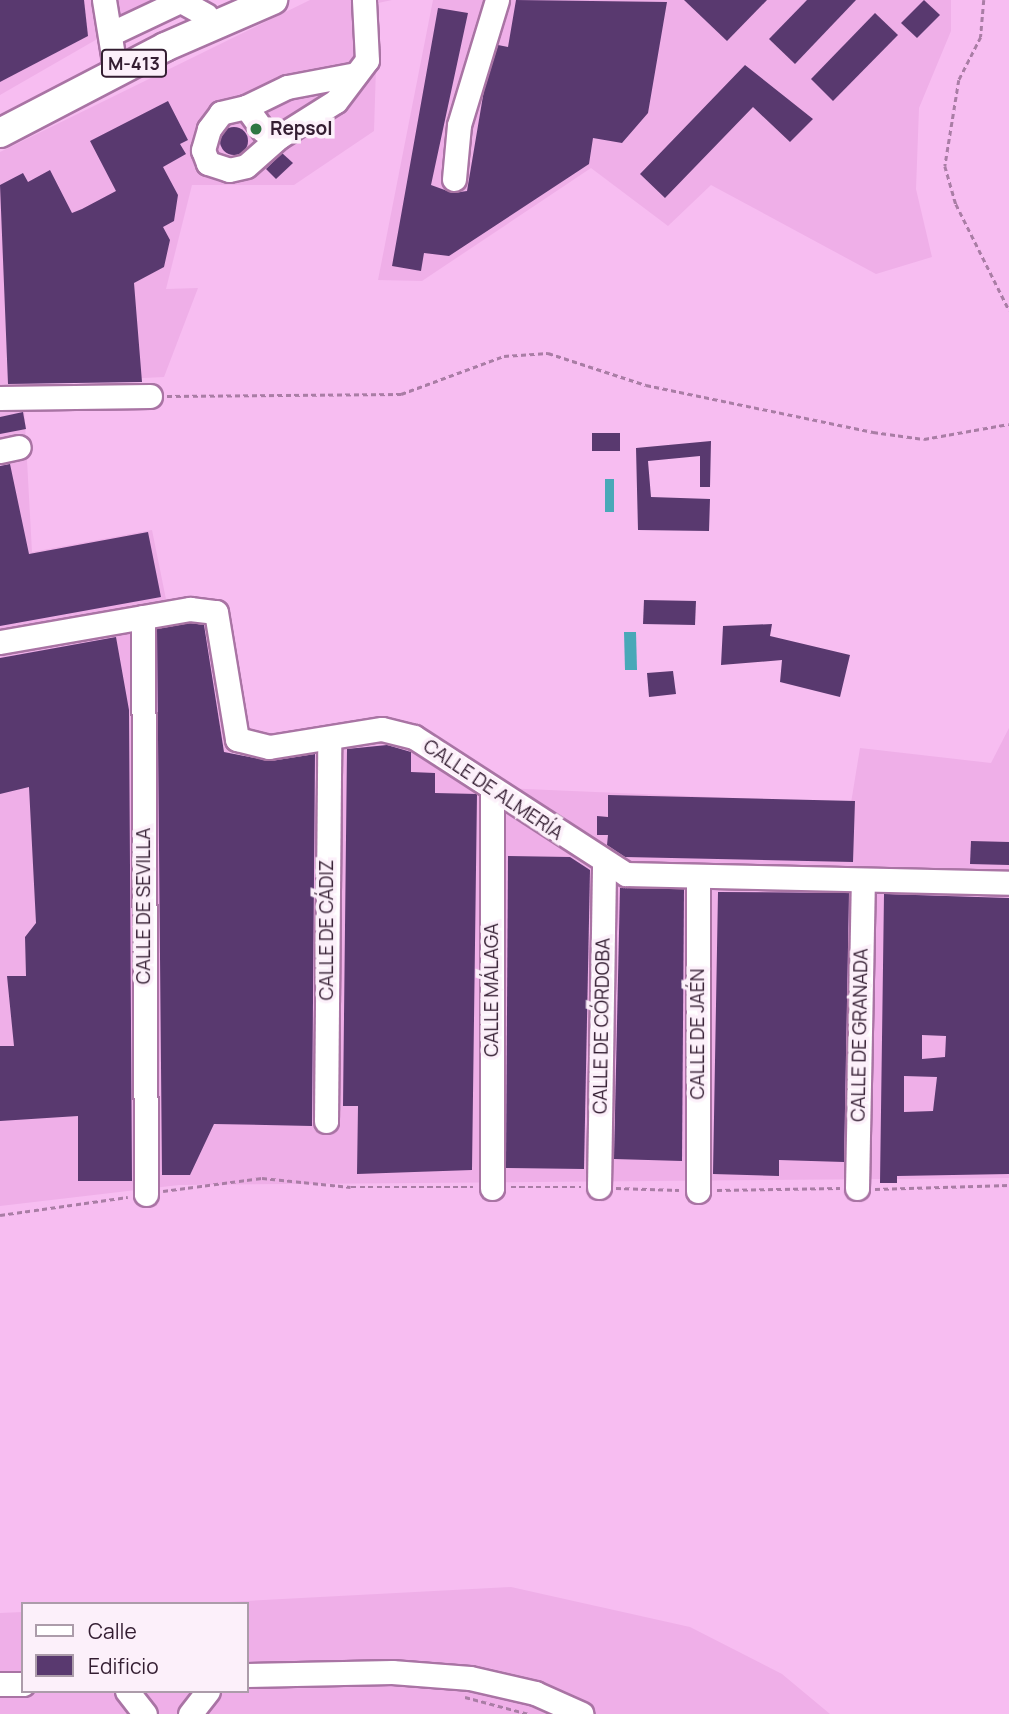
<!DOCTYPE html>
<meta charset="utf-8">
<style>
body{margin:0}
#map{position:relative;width:1009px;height:1714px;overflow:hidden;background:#f7bdf1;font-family:Manrope,sans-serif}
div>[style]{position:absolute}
.built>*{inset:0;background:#efafe8}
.water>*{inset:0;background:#49a8b8}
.building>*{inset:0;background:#59396f}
.round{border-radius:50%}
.path>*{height:2.5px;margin-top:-1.25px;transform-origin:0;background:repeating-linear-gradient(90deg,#a97da5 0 5px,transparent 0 8.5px)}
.roads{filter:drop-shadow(2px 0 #a974a4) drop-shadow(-2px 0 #a974a4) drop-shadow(0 2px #a974a4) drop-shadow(0 -2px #a974a4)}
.minor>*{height:23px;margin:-11.5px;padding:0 11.5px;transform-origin:11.5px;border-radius:11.5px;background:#fff}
.major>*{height:28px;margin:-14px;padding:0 14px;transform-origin:14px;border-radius:14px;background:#fff}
.dots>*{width:19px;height:19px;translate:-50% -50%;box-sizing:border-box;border:4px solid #fcf0fa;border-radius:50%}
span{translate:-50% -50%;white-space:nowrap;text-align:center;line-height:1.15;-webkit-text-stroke:7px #fcf0fa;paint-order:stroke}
.shield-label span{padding:2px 5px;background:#fcf0fa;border:2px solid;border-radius:5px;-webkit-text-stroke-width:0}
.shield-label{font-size:18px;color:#331d31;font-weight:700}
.poi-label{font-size:19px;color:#331d31;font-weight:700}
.left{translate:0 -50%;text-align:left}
.street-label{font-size:19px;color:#331d31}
.legend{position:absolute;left:21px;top:1602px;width:228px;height:91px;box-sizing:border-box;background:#fcf0fa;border:2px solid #ac9caa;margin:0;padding:9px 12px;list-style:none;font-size:21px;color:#331d31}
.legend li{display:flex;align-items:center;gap:14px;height:35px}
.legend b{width:35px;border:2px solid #ac9caa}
</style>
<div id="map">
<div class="built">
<div style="clip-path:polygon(0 0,165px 0,0 95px)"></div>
<div style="clip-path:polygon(310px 0,392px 0,378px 3px,374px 131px,294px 185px,192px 185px,166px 289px,198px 288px,164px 377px,0 385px,0 152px)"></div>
<div style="clip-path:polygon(433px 0,951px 0,951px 31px,919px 108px,916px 189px,932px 257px,876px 274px,711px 185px,668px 226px,591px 168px,422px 281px,378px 280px)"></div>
<div style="clip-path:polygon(24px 405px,32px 552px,152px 530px,170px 619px,215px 621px,231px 757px,318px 752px,356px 736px,415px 743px,480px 787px,851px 803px,860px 748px,991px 763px,1009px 728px,1009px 1178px,179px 1185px,0 1206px,0 407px)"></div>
<div style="clip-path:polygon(511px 1587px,690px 1627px,782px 1674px,830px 1714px,0 1714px,0 1613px,23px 1612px,23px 1691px,247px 1691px,247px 1604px,190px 1604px)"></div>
</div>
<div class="water">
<div style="clip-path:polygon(605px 479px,614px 479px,614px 512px,605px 512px)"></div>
<div style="clip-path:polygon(624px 632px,636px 632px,637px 670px,625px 670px)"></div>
</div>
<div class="building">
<div style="clip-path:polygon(0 0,84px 0,88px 36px,0 82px)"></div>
<div style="clip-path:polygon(516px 0,667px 2px,648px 113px,622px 143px,593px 138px,589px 164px,449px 256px,424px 253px,421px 271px,392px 266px,438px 8px,468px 13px,431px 185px,453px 193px,467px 191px,484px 90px,498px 45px,508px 47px)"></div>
<div style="clip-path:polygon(684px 0,767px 0,727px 41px)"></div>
<div style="clip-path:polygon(807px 0,856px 0,795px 64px,769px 39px)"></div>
<div style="clip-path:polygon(924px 0,940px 15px,917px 38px,901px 23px)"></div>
<div style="clip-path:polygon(875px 13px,898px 35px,833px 101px,811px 79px)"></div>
<div style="clip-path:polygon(745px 65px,813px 119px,790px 142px,753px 107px,665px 198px,640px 174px)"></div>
<div style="clip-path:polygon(168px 101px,188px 140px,180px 144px,186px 154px,163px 167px,178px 195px,174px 221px,163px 227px,170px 240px,164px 267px,134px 283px,142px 382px,8px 384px,0 185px,23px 173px,28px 182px,50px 170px,72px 213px,82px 209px,116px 191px,90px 141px)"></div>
<div class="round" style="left:220px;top:127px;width:28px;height:28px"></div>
<div style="clip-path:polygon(282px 153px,293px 163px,276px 179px,266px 169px)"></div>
<div style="clip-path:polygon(23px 412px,26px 429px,0 434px,0 417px)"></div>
<div style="clip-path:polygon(592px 433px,620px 433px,620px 451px,592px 451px)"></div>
<div style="clip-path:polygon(711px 441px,710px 487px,700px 487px,700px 456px,648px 461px,651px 497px,710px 499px,709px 531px,638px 530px,636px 448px)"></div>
<div style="clip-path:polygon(10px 464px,29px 554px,148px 532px,161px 597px,0 626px,0 466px)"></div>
<div style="clip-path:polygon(644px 600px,696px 601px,695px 625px,643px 624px)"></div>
<div style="clip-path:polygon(190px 623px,204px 625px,224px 752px,271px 761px,315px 754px,312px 1126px,214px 1124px,190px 1175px,162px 1175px,157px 629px)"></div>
<div style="clip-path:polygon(772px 624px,770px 636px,850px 655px,840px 697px,780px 682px,782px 660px,721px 665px,723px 626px)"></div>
<div style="clip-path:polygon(116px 637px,129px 710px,132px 1181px,78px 1181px,78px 1116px,0 1121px,0 1046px,14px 1046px,7px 976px,26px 976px,25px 937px,36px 923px,29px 787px,0 794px,0 658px)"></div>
<div style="clip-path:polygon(673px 671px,676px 694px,649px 697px,647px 673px)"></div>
<div style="clip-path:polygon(387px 745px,411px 752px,411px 772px,435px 773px,435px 793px,477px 794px,472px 1170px,357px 1174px,358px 1106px,343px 1106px,347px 749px)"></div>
<div style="clip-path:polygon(608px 795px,855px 801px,853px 862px,625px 857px,607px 845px,608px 835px,597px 835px,597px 816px,608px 817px)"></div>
<div style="clip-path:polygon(971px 841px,1009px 842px,1009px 865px,970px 864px)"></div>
<div style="clip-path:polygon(508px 856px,570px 857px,590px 870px,584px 1169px,506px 1168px)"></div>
<div style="clip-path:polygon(620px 888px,684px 889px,682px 1161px,614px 1159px)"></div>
<div style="clip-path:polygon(718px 892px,849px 893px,844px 1162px,779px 1160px,779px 1176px,713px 1174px)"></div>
<div style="clip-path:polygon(evenodd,884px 894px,1009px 898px,1009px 1174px,897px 1176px,897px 1183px,880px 1183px,884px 894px,922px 1035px,946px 1036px,945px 1057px,922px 1059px,922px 1035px,884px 894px,904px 1076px,937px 1077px,933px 1111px,904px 1112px,904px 1076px)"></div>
</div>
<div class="path">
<div style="left:984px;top:0;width:37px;rotate:95deg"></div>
<div style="left:981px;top:37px;width:48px;rotate:117.1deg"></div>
<div style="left:959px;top:80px;width:87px;rotate:99.2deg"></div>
<div style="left:945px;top:166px;width:40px;rotate:74deg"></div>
<div style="left:956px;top:204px;width:119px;rotate:63.4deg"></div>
<div style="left:167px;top:396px;width:234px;rotate:-0.5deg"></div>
<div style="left:401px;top:394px;width:110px;rotate:-20.3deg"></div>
<div style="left:504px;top:356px;width:44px;rotate:-3.9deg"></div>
<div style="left:548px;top:353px;width:103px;rotate:18.1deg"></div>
<div style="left:646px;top:385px;width:232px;rotate:11.7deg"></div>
<div style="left:873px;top:432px;width:51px;rotate:7.8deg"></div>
<div style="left:924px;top:439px;width:86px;rotate:-10deg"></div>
<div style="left:511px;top:1187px;width:70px"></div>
<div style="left:616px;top:1188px;width:63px;rotate:1.8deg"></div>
<div style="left:875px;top:1189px;width:134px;rotate:-1.7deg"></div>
<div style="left:717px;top:1190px;width:123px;rotate:-0.9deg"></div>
<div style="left:163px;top:1191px;width:100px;rotate:-7.5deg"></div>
<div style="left:262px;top:1178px;width:89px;rotate:5.8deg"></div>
<div style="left:351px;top:1187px;width:122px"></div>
<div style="left:0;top:1215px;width:129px;rotate:-8deg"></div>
<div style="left:465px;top:1697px;width:66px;rotate:14.9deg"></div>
</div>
<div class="roads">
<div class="minor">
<div style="left:104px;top:0;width:63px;rotate:80.8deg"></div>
<div style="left:179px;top:0;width:31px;rotate:29deg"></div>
<div style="left:110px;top:34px;width:77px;rotate:-25.2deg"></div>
<div style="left:356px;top:74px;width:70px;rotate:169.3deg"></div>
<div style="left:287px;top:87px;width:46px;rotate:154deg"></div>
<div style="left:246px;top:107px;width:29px;rotate:54deg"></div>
<div style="left:263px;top:130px;width:17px;rotate:24deg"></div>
<div style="left:279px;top:137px;width:67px;rotate:-32.3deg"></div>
<div style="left:336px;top:101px;width:51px;rotate:-52.9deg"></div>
<div style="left:367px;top:60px;width:60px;rotate:-92.9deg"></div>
<div style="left:246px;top:107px;width:26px;rotate:167deg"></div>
<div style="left:221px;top:113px;width:20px;rotate:127deg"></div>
<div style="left:209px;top:129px;width:22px;rotate:106deg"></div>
<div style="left:203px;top:150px;width:14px;rotate:69deg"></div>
<div style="left:208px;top:163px;width:22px;rotate:18deg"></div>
<div style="left:229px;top:170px;width:17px;rotate:-13deg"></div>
<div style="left:246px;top:166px;width:44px;rotate:-41.3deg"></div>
<div style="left:454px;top:179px;width:54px;rotate:-84.7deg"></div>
<div style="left:459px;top:125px;width:131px;rotate:-73.1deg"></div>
<div style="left:0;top:398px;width:150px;rotate:-0.8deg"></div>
<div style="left:0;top:451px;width:19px;rotate:-12deg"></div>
<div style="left:143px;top:617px;width:577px;rotate:89.7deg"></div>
<div style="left:0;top:642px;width:193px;rotate:-9.9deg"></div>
<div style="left:190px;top:609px;width:26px;rotate:7deg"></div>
<div style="left:216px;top:612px;width:129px;rotate:80.6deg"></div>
<div style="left:237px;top:739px;width:33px;rotate:14deg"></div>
<div style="left:269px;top:747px;width:114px;rotate:-9.1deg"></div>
<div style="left:382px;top:729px;width:33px;rotate:14deg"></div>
<div style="left:414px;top:737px;width:252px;rotate:32.9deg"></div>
<div style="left:626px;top:874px;width:383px;rotate:1.3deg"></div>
<div style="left:326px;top:1121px;width:381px;rotate:-89.5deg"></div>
<div style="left:599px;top:1187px;width:322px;rotate:-89.1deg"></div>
<div style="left:492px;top:1188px;width:396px;rotate:-90deg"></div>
<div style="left:857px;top:1188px;width:306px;rotate:-88.9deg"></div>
<div style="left:698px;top:1191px;width:313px;rotate:-90deg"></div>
<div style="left:247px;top:1675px;width:145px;rotate:-1.2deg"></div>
<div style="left:392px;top:1672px;width:78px;rotate:4.4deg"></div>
<div style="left:470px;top:1678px;width:67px;rotate:13deg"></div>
<div style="left:535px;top:1693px;width:51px;rotate:24.1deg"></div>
<div style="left:0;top:1684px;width:23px"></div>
<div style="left:127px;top:1691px;width:29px;rotate:52deg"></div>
<div style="left:190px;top:1714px;width:29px;rotate:-52deg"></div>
</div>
<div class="major">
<div style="left:0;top:133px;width:186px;rotate:-27.5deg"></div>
<div style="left:165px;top:47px;width:118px;rotate:-23.5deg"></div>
</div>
</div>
<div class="dots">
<div style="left:256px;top:129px;background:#2e7643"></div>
</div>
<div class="shield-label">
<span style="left:134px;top:63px">M-413</span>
</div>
<div class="poi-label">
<span class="left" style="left:270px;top:129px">Repsol</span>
</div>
<div class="street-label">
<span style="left:493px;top:790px;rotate:34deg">CALLE DE ALMERÍA</span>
<span style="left:144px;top:906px;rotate:-90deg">CALLE DE SEVILLA</span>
<span style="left:327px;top:930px;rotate:-90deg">CALLE DE CÁDIZ</span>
<span style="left:492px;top:990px;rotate:-90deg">CALLE MÁLAGA</span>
<span style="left:602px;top:1026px;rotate:-89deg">CALLE DE CÓRDOBA</span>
<span style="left:698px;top:1034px;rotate:-90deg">CALLE DE JAÉN</span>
<span style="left:860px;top:1035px;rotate:-89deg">CALLE DE GRANADA</span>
</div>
<ul class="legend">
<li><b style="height:9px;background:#fff"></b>Calle</li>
<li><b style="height:19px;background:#59396f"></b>Edificio</li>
</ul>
</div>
